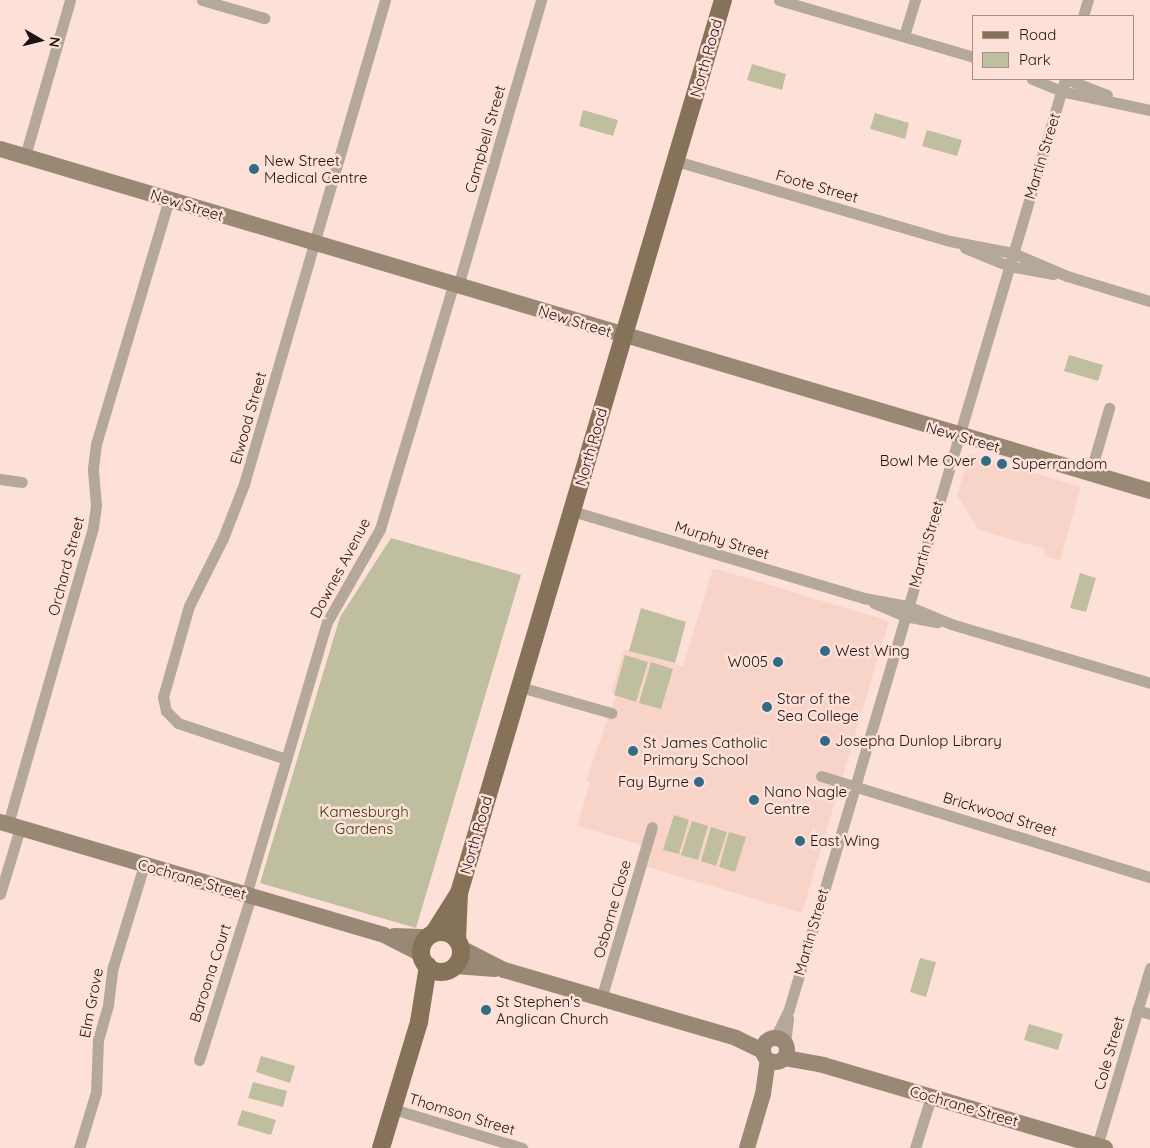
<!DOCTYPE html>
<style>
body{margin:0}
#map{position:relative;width:1150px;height:1148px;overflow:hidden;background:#fde1d8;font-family:Quicksand,sans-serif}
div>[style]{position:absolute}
.built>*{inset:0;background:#f8d4c8}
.green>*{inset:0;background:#bfbfa0}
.street>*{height:11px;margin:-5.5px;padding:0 5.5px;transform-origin:5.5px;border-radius:5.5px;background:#b3a89a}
.secondary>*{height:16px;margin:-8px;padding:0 8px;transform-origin:8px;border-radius:8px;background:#988874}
.secondary>.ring{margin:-8px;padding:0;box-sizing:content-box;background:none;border:16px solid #988874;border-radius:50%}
.primary>*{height:18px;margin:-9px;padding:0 9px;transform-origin:9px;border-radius:9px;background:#857259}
.primary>.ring{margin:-9px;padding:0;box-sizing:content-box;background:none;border:18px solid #857259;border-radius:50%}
.dots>*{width:14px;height:14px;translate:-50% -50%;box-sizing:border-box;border:2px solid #fde1d8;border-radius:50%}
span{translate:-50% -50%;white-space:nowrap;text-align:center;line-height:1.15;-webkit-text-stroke:5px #fde1d8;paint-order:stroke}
.street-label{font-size:15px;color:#1d1310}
.poi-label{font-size:15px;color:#1d1310}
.left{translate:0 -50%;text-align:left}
.right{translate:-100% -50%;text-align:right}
.park-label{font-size:15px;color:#3d3c0c}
.legend{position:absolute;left:972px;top:15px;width:162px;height:65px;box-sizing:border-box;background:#fde1d8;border:1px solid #a38f88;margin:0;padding:6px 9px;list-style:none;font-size:15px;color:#1d1310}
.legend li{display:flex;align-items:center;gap:10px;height:25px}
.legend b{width:25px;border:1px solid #a38f88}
.north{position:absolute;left:15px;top:15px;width:50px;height:50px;-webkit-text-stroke:4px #fde1d8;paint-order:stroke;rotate:98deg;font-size:14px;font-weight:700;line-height:20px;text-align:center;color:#1d1310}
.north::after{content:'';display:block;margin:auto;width:18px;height:22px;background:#1d1310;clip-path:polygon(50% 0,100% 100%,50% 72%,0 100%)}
</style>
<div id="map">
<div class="built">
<div style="clip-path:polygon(969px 454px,1081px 487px,1060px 561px,1044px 556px,1045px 549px,979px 530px,957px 495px)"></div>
<div style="clip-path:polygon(713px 568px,889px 621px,802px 913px,647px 867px,652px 848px,577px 826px,590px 782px,586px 781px,616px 694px,611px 693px,624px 649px,683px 666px)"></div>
</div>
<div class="green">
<div style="clip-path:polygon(752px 64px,786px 74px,782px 90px,747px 80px)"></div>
<div style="clip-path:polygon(583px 110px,618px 120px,613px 136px,579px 126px)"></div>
<div style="clip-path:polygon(875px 113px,909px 123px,905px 139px,870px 129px)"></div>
<div style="clip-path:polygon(927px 130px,962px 140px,957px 156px,922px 146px)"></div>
<div style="clip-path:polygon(1069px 355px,1103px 365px,1098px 381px,1064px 371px)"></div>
<div style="clip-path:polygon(391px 538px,521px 575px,416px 928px,260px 883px,340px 617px)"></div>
<div style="clip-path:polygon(1080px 573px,1096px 578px,1086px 612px,1070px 608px)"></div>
<div style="clip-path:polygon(641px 608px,686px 622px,675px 663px,629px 651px)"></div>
<div style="clip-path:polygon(625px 655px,648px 662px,636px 702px,614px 695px)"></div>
<div style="clip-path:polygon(651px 662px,673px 669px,661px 709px,639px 703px)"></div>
<div style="clip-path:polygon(674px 815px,689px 820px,679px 854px,663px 850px)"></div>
<div style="clip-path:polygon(692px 821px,708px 826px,698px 860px,681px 855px)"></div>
<div style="clip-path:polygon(711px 827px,727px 832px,716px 866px,701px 861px)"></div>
<div style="clip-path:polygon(729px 832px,746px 837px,735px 872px,719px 867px)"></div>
<div style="clip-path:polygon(920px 958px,936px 962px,926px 997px,910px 992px)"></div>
<div style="clip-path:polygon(1029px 1024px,1063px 1034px,1058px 1050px,1024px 1040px)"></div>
<div style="clip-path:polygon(261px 1056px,295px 1066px,290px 1083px,256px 1072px)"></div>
<div style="clip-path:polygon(253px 1082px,287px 1091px,283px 1107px,248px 1098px)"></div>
<div style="clip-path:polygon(242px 1110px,276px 1120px,271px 1135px,237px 1125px)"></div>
</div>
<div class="street">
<div style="left:202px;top:0;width:65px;rotate:16.2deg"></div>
<div style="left:779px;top:0;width:203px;rotate:16.3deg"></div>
<div style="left:1083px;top:16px;width:17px;rotate:-73deg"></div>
<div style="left:904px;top:36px;width:38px;rotate:-73deg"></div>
<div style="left:1032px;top:79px;width:31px;rotate:22deg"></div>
<div style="left:1061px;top:91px;width:91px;rotate:12.1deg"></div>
<div style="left:1066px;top:79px;width:44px;rotate:21.3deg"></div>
<div style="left:25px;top:156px;width:162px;rotate:-73.9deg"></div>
<div style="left:676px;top:161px;width:285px;rotate:16.3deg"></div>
<div style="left:950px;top:241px;width:64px;rotate:10.8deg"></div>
<div style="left:1013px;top:253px;width:59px;rotate:23.1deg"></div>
<div style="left:1067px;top:276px;width:87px;rotate:16.8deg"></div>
<div style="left:965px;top:248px;width:48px;rotate:22.2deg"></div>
<div style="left:1009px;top:266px;width:45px;rotate:10.3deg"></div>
<div style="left:458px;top:286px;width:298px;rotate:-73.8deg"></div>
<div style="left:1090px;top:474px;width:69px;rotate:-73.9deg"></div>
<div style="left:0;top:479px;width:22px;rotate:8deg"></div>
<div style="left:572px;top:511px;width:305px;rotate:16.6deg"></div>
<div style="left:864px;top:598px;width:45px;rotate:10.3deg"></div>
<div style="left:908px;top:606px;width:47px;rotate:22.7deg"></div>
<div style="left:951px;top:624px;width:208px;rotate:16.5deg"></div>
<div style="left:874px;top:603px;width:34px;rotate:23deg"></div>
<div style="left:905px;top:616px;width:33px;rotate:11deg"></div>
<div style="left:520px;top:687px;width:95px;rotate:15.9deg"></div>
<div style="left:286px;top:759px;width:114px;rotate:-161.6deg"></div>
<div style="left:178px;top:723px;width:17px;rotate:-135deg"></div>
<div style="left:166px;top:711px;width:14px;rotate:-102deg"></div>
<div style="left:163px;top:697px;width:95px;rotate:-74.1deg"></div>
<div style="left:189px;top:606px;width:76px;rotate:-63.4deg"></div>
<div style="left:223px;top:538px;width:58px;rotate:-68.7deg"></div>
<div style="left:244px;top:484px;width:504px;rotate:-73.76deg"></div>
<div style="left:821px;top:776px;width:344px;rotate:17.1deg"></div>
<div style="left:8px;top:824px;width:309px;rotate:-74deg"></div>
<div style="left:93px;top:527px;width:22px;rotate:-82deg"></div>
<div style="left:96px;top:505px;width:37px;rotate:-95deg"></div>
<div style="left:93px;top:468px;width:24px;rotate:-83deg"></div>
<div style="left:96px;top:444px;width:256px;rotate:-73.4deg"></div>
<div style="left:0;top:894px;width:69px;rotate:-73.1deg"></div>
<div style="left:246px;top:895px;width:285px;rotate:-73.5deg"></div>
<div style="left:327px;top:622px;width:107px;rotate:-60.3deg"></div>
<div style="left:380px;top:529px;width:255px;rotate:-73.3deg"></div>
<div style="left:601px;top:999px;width:179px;rotate:-73.5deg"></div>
<div style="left:1137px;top:1010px;width:14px;rotate:17deg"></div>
<div style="left:775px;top:1038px;width:32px;rotate:-64deg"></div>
<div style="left:789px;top:1009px;width:970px;rotate:-73.47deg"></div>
<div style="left:785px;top:1043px;width:25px;rotate:-83deg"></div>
<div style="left:199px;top:1060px;width:172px;rotate:-72.4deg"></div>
<div style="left:393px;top:1109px;width:135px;rotate:16.8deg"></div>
<div style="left:1097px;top:1146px;width:186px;rotate:-73.4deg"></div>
<div style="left:79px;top:1148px;width:59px;rotate:-73.1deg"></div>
<div style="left:96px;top:1092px;width:52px;rotate:-87.8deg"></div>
<div style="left:98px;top:1040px;width:36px;rotate:-74deg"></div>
<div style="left:108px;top:1005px;width:38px;rotate:-83deg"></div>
<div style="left:113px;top:967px;width:107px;rotate:-73.1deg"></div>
<div style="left:915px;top:1148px;width:53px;rotate:-72.6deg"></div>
</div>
<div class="secondary">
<div style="left:0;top:149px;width:1200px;rotate:16.56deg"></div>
<div style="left:0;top:822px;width:400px;rotate:16.4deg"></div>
<div style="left:384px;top:935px;width:42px;rotate:27.2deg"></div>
<div style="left:394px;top:936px;width:34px;rotate:2deg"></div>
<div style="left:461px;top:948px;width:48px;rotate:27.1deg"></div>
<div style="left:504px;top:970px;width:242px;rotate:16.3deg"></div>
<div style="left:736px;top:1038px;width:30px;rotate:26deg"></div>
<div style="left:455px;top:966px;width:40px;rotate:4.3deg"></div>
<div class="ring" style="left:763px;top:1038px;width:8px;height:8px"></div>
<div style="left:785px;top:1058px;width:39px;rotate:10deg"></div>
<div style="left:823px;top:1065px;width:294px;rotate:16.4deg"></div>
<div style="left:747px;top:1148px;width:56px;rotate:-73.5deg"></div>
<div style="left:763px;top:1094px;width:34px;rotate:-82deg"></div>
</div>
<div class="primary">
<div class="ring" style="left:421px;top:932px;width:22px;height:22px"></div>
<div style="left:433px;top:934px;width:49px;rotate:-57.6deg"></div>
<div style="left:457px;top:940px;width:47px;rotate:-87.6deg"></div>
<div style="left:459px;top:893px;width:931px;rotate:-73.53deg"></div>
<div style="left:381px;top:1148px;width:132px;rotate:-73.2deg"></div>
<div style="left:419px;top:1022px;width:57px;rotate:-80.9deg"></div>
</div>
<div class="dots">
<div style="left:254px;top:169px;background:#336a85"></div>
<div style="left:986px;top:461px;background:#336a85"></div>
<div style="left:1002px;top:464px;background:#336a85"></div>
<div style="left:825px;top:651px;background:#336a85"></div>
<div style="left:778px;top:662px;background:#336a85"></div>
<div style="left:767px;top:707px;background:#336a85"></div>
<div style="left:825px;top:741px;background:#336a85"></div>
<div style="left:633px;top:751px;background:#336a85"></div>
<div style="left:699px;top:782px;background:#336a85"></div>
<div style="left:754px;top:800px;background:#336a85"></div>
<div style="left:800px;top:841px;background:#336a85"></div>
<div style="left:486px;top:1010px;background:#336a85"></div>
</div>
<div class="street-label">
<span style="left:706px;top:58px;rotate:-74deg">North Road</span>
<span style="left:485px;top:139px;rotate:-74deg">Campbell Street</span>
<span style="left:1042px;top:156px;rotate:-73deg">Martin Street</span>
<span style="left:817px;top:186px;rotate:16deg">Foote Street</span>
<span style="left:187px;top:205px;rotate:17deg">New Street</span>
<span style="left:575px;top:321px;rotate:17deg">New Street</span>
<span style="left:248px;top:418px;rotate:-74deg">Elwood Street</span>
<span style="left:963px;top:437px;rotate:16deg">New Street</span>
<span style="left:591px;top:447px;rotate:-74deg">North Road</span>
<span style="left:722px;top:540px;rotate:17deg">Murphy Street</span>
<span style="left:926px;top:544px;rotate:-74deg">Martin Street</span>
<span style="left:66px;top:566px;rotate:-75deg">Orchard Street</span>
<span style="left:340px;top:568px;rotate:-62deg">Downes Avenue</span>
<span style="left:1000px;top:814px;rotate:17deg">Brickwood Street</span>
<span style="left:476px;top:835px;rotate:-74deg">North Road</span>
<span style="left:192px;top:879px;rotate:16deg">Cochrane Street</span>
<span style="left:612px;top:909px;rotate:-74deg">Osborne Close</span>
<span style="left:811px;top:932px;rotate:-74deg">Martin Street</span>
<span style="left:210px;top:973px;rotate:-72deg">Baroona Court</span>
<span style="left:91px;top:1003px;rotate:-79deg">Elm Grove</span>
<span style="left:1109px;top:1053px;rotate:-74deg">Cole Street</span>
<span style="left:964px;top:1106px;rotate:16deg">Cochrane Street</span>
<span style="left:462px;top:1114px;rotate:17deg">Thomson Street</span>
</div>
<div class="poi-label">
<span class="left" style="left:264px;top:169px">New Street<br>Medical Centre</span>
<span class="right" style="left:976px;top:461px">Bowl Me Over</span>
<span class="left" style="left:1012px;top:464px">Superrandom</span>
<span class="left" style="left:835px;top:651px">West Wing</span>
<span class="right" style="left:768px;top:662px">W005</span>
<span class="left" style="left:777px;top:707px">Star of the<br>Sea College</span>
<span class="left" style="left:835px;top:741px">Josepha Dunlop Library</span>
<span class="left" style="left:643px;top:751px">St James Catholic<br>Primary School</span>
<span class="right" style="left:689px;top:782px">Fay Byrne</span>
<span class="left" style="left:764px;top:800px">Nano Nagle<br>Centre</span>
<span class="left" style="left:810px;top:841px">East Wing</span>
<span class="left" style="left:496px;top:1010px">St Stephen's<br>Anglican Church</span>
</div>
<div class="park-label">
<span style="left:364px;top:820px">Kamesburgh<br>Gardens</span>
</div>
<ul class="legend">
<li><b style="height:6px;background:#857259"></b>Road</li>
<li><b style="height:14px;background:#bfbfa0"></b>Park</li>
</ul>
<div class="north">N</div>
</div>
